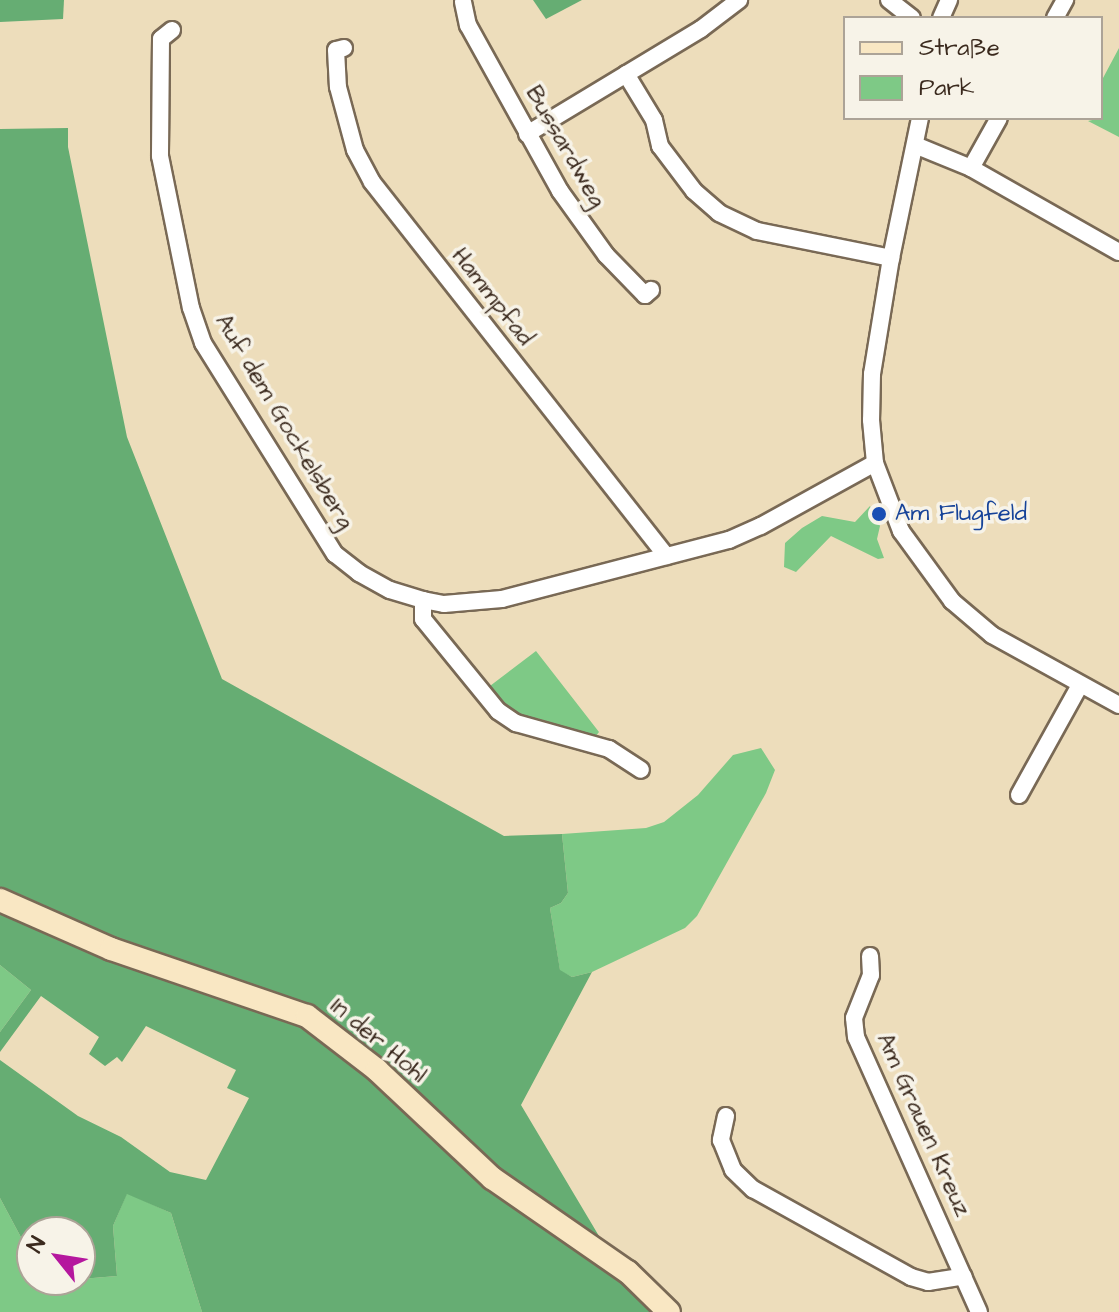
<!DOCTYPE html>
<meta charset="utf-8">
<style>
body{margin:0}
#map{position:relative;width:1119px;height:1312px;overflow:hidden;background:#edddbb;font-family:"Architects Daughter",sans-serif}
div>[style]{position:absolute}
.green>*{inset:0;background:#7ec986}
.forest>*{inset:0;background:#66ad73}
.roads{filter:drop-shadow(2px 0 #796955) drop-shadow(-2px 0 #796955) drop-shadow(0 2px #796955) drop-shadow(0 -2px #796955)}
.street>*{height:16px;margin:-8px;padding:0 8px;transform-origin:8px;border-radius:8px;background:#fff}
.secondary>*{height:22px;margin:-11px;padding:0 11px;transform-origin:11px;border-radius:11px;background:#f9e7c3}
.dots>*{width:22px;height:22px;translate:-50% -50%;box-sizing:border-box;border:4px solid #f7f3e8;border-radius:50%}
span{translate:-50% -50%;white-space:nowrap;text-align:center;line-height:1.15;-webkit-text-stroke:7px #f7f3e8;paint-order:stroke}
.street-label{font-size:24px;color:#3b2a1e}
.transit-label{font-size:24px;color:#164399}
.left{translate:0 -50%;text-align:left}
.legend{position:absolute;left:843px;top:16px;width:260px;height:104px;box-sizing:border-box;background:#f7f3e8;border:2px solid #aca397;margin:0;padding:10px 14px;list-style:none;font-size:24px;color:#3b2a1e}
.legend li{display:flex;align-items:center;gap:16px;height:40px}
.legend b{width:40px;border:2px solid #aca397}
.north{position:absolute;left:16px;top:1216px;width:80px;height:80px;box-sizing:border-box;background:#f7f3e8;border:2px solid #aca397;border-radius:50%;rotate:300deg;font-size:22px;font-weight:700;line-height:32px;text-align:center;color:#3b2a1e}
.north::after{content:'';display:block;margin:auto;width:28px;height:36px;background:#b5179e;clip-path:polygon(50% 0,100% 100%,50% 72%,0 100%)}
</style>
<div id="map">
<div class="green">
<div style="clip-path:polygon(1119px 48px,1119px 137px,1088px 121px,1101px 118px,1103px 78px)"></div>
<div style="clip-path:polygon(870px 506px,880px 526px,877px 539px,884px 558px,878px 559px,831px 536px,796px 572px,784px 567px,785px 543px,802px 528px,822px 516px,855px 522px)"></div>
<div style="clip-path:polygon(536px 651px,599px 732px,596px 736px,536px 718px,530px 721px,519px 719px,486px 689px)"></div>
<div style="clip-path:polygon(761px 748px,775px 770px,766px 793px,697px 916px,685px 928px,592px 972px,572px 977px,560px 971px,550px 908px,561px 903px,568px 893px,562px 834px,646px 828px,664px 822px,698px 795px,733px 755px)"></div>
<div style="clip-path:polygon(0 965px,31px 990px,0 1032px)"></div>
<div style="clip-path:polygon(127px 1193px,171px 1213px,202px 1312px,0 1312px,0 1198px,32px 1258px,32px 1280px,45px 1282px,117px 1276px,113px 1226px)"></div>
</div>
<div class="forest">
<div style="clip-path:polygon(0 0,64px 0,63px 19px,0 22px)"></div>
<div style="clip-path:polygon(533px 0,582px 0,546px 19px)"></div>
<div style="clip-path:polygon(68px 128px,68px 147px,127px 437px,222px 679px,504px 836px,562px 834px,568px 893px,561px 903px,550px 908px,560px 970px,572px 977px,592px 972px,521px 1105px,621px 1273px,656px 1312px,202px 1312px,171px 1213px,127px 1194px,113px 1226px,117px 1276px,81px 1279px,80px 1232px,32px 1232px,32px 1258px,0 1198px,0 1060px,78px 1116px,121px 1137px,170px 1172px,206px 1180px,249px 1098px,227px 1088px,236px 1070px,146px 1026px,122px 1062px,117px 1057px,105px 1066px,89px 1054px,99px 1037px,41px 996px,0 1052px,0 1032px,31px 990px,0 965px,0 129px)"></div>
</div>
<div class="roads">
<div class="street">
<div style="left:889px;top:0;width:29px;rotate:38deg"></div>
<div style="left:463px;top:2px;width:24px;rotate:78deg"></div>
<div style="left:468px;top:25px;width:190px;rotate:61deg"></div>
<div style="left:560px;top:191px;width:79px;rotate:54.3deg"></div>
<div style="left:606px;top:255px;width:56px;rotate:45.7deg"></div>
<div style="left:645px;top:295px;width:8px;rotate:-40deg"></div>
<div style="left:941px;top:18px;width:20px;rotate:-66deg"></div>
<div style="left:1055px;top:18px;width:21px;rotate:-61deg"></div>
<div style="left:172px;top:30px;width:14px;rotate:141deg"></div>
<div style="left:161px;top:39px;width:117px;rotate:90.5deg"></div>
<div style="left:160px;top:156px;width:155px;rotate:78.5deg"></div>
<div style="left:191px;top:308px;width:37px;rotate:71deg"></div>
<div style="left:203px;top:343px;width:249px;rotate:58deg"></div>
<div style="left:335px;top:554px;width:31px;rotate:38deg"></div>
<div style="left:359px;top:573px;width:35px;rotate:29deg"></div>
<div style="left:390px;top:590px;width:34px;rotate:17deg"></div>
<div style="left:423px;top:600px;width:21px;rotate:11deg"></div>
<div style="left:444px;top:604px;width:58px;rotate:-4.9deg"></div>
<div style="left:502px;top:599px;width:235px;rotate:-14.6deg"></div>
<div style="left:729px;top:540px;width:35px;rotate:-24deg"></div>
<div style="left:761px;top:526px;width:130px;rotate:-28.9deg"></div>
<div style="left:344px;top:48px;width:8px;rotate:166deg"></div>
<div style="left:336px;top:50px;width:37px;rotate:87deg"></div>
<div style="left:338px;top:87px;width:65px;rotate:74.9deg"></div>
<div style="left:355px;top:150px;width:36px;rotate:62deg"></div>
<div style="left:372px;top:182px;width:476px;rotate:51.8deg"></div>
<div style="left:626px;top:74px;width:54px;rotate:58.7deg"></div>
<div style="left:654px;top:120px;width:27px;rotate:77deg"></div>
<div style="left:660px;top:146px;width:56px;rotate:52.9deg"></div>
<div style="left:694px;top:191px;width:33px;rotate:41deg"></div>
<div style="left:719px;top:213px;width:42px;rotate:25.3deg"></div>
<div style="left:757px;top:231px;width:137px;rotate:11.4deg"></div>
<div style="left:920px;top:118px;width:143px;rotate:101.7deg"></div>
<div style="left:891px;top:258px;width:118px;rotate:99.3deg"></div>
<div style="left:872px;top:374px;width:46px;rotate:91.2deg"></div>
<div style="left:871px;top:420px;width:43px;rotate:84.7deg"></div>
<div style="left:875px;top:463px;width:73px;rotate:69.1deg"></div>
<div style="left:901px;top:531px;width:87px;rotate:53.9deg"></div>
<div style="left:952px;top:601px;width:52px;rotate:40.4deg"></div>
<div style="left:992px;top:635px;width:145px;rotate:28.9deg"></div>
<div style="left:527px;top:134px;width:203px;rotate:-31.1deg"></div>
<div style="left:701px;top:29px;width:48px;rotate:-37.3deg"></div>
<div style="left:915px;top:145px;width:61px;rotate:22.3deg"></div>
<div style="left:971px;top:168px;width:170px;rotate:29.6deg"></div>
<div style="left:971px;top:168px;width:57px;rotate:-60.8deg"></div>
<div style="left:423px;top:600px;width:19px;rotate:90deg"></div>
<div style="left:423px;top:619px;width:119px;rotate:50.8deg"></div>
<div style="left:498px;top:711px;width:22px;rotate:34deg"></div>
<div style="left:516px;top:723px;width:97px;rotate:15.6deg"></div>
<div style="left:609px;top:749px;width:38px;rotate:33deg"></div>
<div style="left:1019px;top:795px;width:126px;rotate:-61deg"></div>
<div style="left:870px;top:956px;width:19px;rotate:87deg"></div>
<div style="left:871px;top:975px;width:46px;rotate:111.6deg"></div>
<div style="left:854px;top:1018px;width:19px;rotate:84deg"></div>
<div style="left:856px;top:1037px;width:301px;rotate:65.9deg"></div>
<div style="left:726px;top:1116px;width:25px;rotate:102deg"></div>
<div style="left:721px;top:1140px;width:32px;rotate:68deg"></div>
<div style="left:733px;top:1170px;width:28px;rotate:44deg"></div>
<div style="left:753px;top:1189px;width:181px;rotate:29.1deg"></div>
<div style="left:911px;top:1277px;width:18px;rotate:16deg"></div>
<div style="left:928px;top:1282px;width:36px;rotate:-9deg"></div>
</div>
<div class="secondary">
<div style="left:0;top:900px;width:121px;rotate:23.8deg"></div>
<div style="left:111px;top:949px;width:207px;rotate:18.9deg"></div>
<div style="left:307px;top:1016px;width:88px;rotate:37.6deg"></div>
<div style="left:377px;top:1070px;width:158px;rotate:43.2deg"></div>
<div style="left:492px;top:1178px;width:165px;rotate:34.7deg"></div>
<div style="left:628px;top:1272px;width:57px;rotate:44.3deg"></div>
</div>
</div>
<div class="dots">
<div style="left:879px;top:514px;background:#1a4fb4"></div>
</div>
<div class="street-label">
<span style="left:565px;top:147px;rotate:60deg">Bussardweg</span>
<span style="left:492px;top:297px;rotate:52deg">Hammpfad</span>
<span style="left:284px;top:422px;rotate:59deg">Auf dem Gockelsberg</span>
<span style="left:378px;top:1041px;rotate:40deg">In der Hohl</span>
<span style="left:923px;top:1125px;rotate:66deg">Am Grauen Kreuz</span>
</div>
<div class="transit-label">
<span class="left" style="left:895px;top:514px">Am Flugfeld</span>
</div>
<ul class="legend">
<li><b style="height:10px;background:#f9e7c3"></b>Straße</li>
<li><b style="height:22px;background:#7ec986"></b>Park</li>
</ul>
<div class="north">N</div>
</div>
